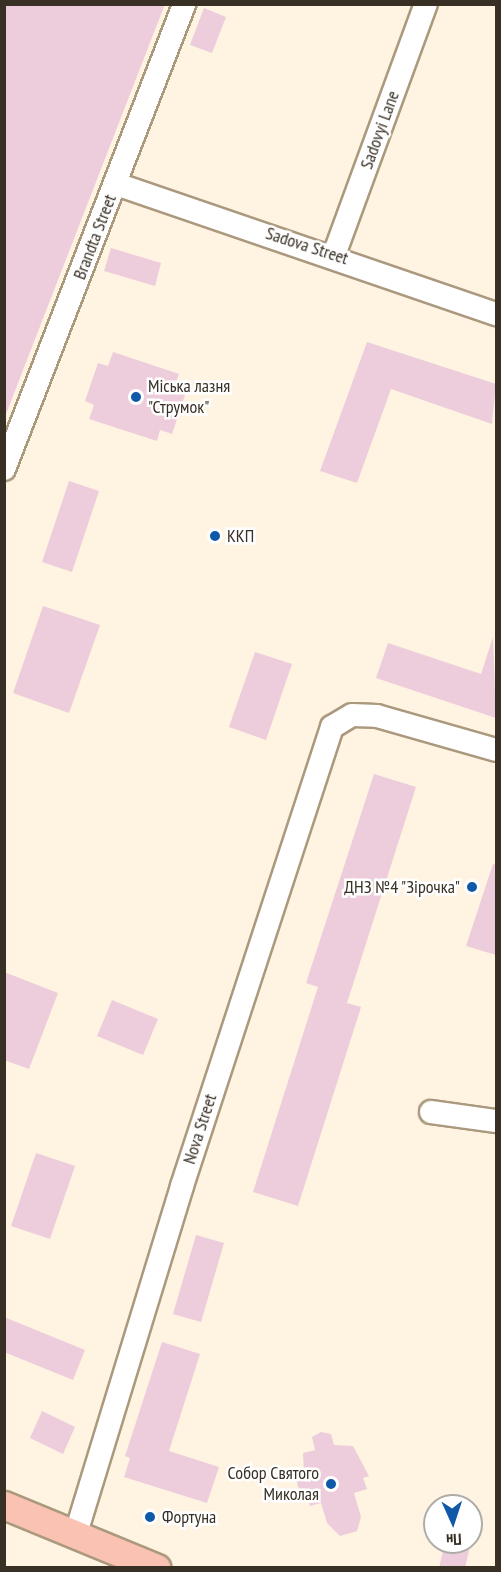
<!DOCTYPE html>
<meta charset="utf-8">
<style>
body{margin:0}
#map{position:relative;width:501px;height:1572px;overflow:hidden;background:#fff3e2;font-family:"PT Sans Narrow",sans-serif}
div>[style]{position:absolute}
.building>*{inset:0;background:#edcddb}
.roads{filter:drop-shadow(2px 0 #ab997e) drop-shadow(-2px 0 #ab997e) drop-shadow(0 2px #ab997e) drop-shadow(0 -2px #ab997e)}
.minor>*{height:22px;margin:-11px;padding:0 11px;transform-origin:11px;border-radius:11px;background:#fff}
.major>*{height:27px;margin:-13.5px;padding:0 13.5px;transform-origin:13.5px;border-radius:13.5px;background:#fac2b2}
.dots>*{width:16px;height:16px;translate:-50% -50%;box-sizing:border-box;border:3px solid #fff;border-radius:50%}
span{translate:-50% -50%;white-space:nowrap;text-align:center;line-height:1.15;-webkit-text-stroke:5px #fff;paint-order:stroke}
.street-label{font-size:18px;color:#383025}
.poi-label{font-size:18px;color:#383025}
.left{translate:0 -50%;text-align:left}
.right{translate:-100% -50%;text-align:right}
.frame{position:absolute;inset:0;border:6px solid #383025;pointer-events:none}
.north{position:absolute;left:423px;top:1494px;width:60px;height:60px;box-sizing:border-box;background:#fff;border:2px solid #afaca8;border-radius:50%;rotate:177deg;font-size:16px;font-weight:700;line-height:24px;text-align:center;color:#383025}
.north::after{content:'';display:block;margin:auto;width:21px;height:27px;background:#1059a8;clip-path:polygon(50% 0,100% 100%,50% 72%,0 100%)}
</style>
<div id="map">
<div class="building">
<div style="clip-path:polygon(4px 4px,165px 4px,6px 414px,4px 413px)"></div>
<div style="clip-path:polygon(204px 8px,226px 17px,212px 53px,190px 45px)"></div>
<div style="clip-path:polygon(111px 248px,161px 263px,155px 286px,104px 271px)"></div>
<div style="clip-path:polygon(367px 342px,496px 384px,492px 424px,391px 389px,357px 483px,320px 471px)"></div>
<div style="clip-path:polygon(113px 352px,179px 374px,174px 388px,186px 392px,172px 434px,160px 430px,157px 441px,89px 419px,94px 405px,85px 401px,98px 363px,108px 366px)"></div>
<div style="clip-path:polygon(69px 481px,99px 491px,72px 572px,42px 562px)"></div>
<div style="clip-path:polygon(43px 606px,100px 625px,69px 713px,13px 693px)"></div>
<div style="clip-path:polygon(493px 637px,496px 718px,376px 678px,388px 643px,481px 674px)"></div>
<div style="clip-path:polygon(255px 652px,292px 664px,266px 740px,229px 727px)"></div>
<div style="clip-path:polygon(374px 774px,416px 787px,347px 1003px,361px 1007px,298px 1206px,253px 1192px,318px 987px,306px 983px)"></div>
<div style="clip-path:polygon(493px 864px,496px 865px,496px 955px,466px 946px)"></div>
<div style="clip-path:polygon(4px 972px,58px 993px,29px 1069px,4px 1060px)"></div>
<div style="clip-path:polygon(112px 1000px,158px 1019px,143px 1055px,97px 1036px)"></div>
<div style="clip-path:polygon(36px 1153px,75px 1166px,50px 1239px,11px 1226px)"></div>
<div style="clip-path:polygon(196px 1235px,224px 1243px,201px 1322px,173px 1314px)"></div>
<div style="clip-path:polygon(4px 1317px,85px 1350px,73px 1380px,4px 1352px)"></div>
<div style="clip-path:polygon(162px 1342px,200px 1354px,169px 1451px,219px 1467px,207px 1503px,124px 1477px,130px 1458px,125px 1456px)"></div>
<div style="clip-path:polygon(42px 1411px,75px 1427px,63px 1454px,30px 1438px)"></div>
<div style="clip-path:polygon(321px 1432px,331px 1434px,334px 1445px,353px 1446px,369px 1476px,363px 1478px,367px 1489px,354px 1493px,361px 1517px,357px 1531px,340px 1536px,327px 1523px,321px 1503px,310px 1506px,306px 1492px,300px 1494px,295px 1475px,304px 1473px,303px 1453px,315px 1450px,312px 1437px)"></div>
<div style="clip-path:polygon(445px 1542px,471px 1542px,465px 1568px,439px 1568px)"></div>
</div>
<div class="roads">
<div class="minor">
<div style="left:116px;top:184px;width:402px;rotate:18.9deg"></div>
<div style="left:334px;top:255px;width:267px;rotate:-69.9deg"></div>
<div style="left:4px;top:469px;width:499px;rotate:-68.8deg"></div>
<div style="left:431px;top:1112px;width:66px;rotate:7.9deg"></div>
<div style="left:76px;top:1533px;width:363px;rotate:-73deg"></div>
<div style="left:182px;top:1186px;width:483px;rotate:-71.9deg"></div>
<div style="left:332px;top:727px;width:23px;rotate:-31deg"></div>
<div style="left:352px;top:715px;width:25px;rotate:2deg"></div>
<div style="left:377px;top:716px;width:124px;rotate:15.9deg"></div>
</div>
<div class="major">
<div style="left:4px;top:1505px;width:165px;rotate:22.4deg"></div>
</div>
</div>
<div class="dots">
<div style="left:136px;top:397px;background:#1059a8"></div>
<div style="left:215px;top:536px;background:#1059a8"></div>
<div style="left:472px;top:887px;background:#1059a8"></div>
<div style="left:331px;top:1484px;background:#1059a8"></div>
<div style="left:150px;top:1517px;background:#1059a8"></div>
</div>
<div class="street-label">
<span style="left:380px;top:130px;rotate:-70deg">Sadovyi Lane</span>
<span style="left:95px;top:237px;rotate:-69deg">Brandta Street</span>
<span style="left:307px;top:246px;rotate:18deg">Sadova Street</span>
<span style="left:200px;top:1129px;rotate:-72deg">Nova Street</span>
</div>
<div class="poi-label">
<span class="left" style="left:148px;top:397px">Міська лазня<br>"Струмок"</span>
<span class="left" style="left:227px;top:536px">ККП</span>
<span class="right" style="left:460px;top:887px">ДНЗ №4 "Зірочка"</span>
<span class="right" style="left:319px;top:1484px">Собор Святого<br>Миколая</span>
<span class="left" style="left:162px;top:1517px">Фортуна</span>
</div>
<div class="frame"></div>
<div class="north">Пн</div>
</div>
